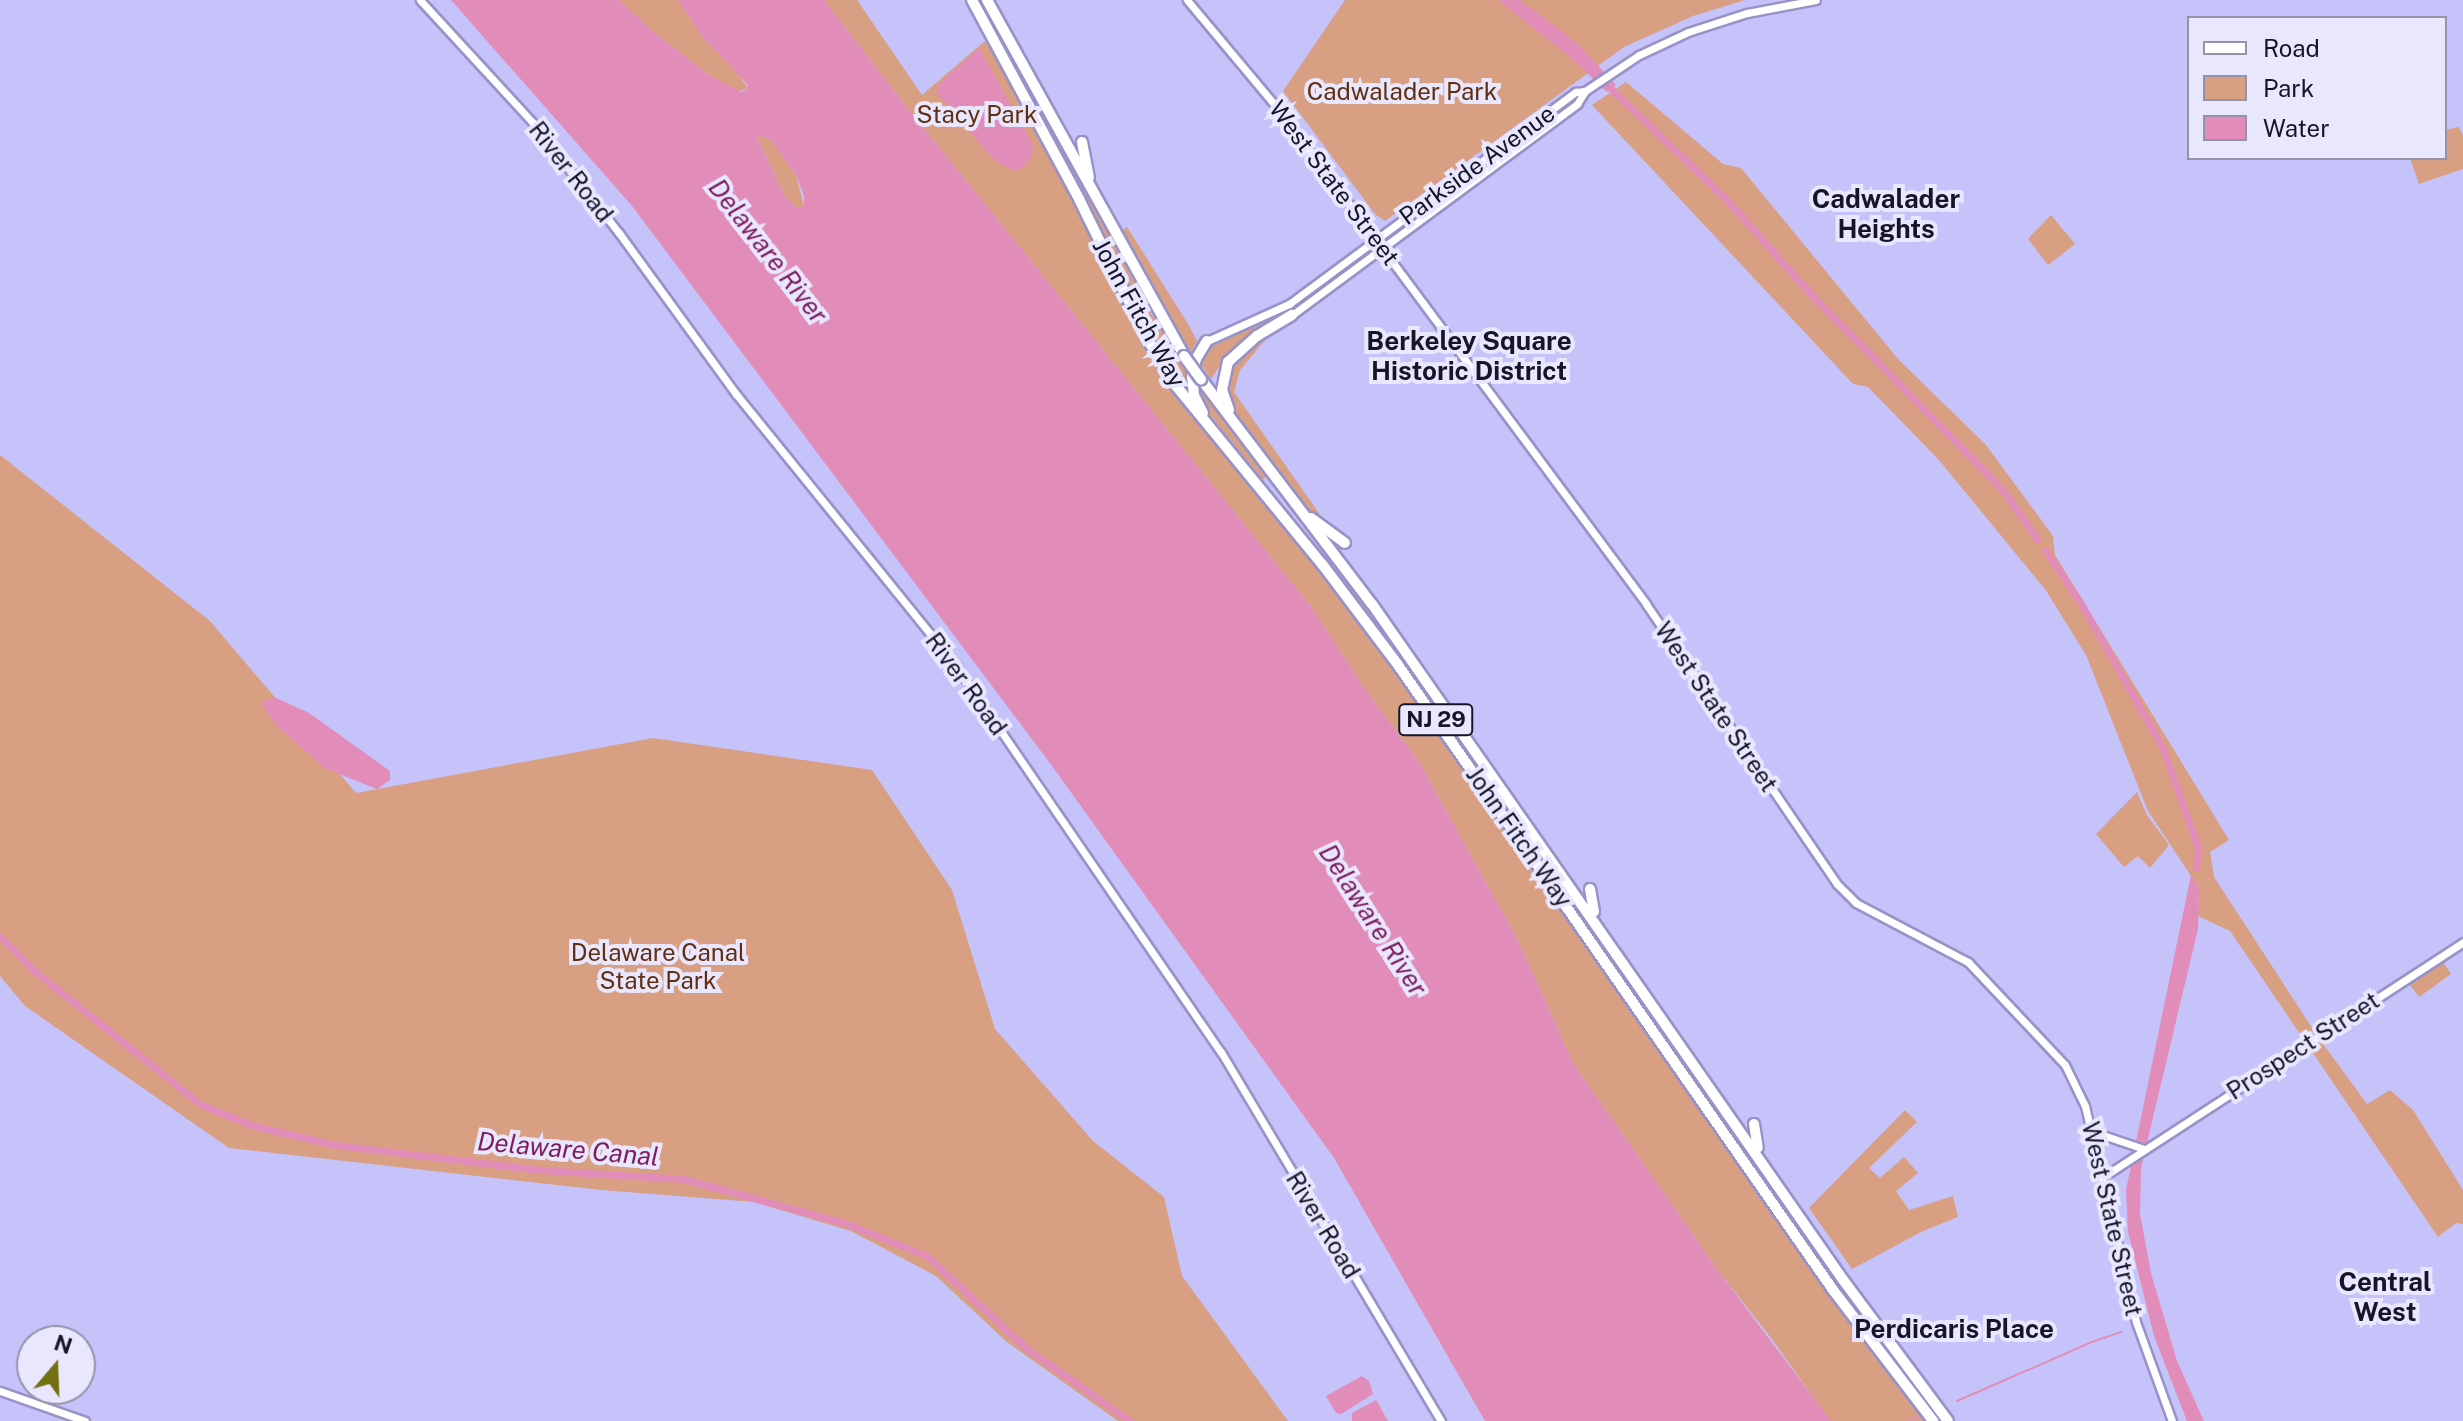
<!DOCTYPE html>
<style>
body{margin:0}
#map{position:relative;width:2463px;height:1421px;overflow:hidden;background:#c6c2fa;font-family:"Public Sans",sans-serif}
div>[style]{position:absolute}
.green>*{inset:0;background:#d89f83}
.water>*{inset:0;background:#e28db9}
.stream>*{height:2px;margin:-1px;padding:0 1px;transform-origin:1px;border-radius:1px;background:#e28db9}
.canal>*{height:7px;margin:-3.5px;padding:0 3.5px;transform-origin:3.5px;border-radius:3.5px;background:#e28db9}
.roads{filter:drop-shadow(2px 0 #9793c9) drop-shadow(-2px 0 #9793c9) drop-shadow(0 2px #9793c9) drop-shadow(0 -2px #9793c9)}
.tertiary>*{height:7px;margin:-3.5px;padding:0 3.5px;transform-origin:3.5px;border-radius:3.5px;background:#fff}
.secondary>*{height:7px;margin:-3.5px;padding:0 3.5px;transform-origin:3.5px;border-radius:3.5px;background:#fff}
.motorway>*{height:10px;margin:-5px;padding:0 5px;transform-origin:5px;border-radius:5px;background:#fff}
.bridges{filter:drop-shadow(2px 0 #9793c9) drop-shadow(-2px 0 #9793c9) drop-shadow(0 2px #9793c9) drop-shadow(0 -2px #9793c9)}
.motorway-bridge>*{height:10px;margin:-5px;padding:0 5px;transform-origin:5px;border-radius:5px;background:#fff}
span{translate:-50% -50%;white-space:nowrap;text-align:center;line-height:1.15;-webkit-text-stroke:8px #e8e7fe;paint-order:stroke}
.shield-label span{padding:2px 6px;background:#e8e7fe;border:2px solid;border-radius:6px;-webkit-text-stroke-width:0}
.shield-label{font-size:22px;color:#161428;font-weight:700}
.park-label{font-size:24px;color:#622e0e}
.street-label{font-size:24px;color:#161428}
.neighbourhood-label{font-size:26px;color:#161428;font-weight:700}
.water-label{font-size:26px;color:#7f1d5a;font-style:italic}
.legend{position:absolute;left:2187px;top:16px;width:260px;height:144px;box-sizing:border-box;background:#e8e7fe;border:2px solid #9493a8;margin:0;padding:10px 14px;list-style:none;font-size:24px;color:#161428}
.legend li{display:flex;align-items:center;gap:16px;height:40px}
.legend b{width:40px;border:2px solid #9493a8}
.north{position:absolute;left:16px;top:1325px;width:80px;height:80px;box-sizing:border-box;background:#e8e7fe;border:2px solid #9493a8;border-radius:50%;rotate:19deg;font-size:22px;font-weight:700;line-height:32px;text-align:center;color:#161428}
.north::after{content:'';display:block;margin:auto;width:28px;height:36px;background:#737012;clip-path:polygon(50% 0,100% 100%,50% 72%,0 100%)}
</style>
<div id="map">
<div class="green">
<div style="clip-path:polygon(619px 0,678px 0,703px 37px,728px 60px,748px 88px,736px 92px,710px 76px,653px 32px)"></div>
<div style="clip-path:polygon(824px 0,857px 0,922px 95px,992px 35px,1162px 364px,1322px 564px,1833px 1290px,1933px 1421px,1830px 1421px,1771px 1338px,1719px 1272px,1574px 1065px,1516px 937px,1420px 764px,1362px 685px,1311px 607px,907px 108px)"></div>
<div style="clip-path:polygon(977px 0,981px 0,1062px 145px,1150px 312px,1186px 368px,1186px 388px,1140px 313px,1085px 198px)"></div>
<div style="clip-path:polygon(1345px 0,1745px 0,1693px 16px,1624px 47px,1385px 221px,1375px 214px,1283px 91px)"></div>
<div style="clip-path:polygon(1626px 82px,1723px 164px,1741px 168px,1898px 359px,1986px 445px,2053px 536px,2055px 555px,2229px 840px,2210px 852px,2214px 877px,2318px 1037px,2367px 1104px,2390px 1090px,2413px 1110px,2463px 1190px,2463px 1224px,2456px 1223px,2438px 1237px,2230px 931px,2198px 916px,2199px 888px,2148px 811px,2086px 655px,2045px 589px,1938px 459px,1868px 387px,1853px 384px,1592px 105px)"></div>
<div style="clip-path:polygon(2459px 127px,2463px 136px,2463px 169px,2419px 184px,2410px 158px,2445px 158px,2445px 130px)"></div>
<div style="clip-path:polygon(756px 135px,770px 139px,796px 175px,804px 206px,797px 208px,784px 195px)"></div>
<div style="clip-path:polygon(2051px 215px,2075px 244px,2048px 265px,2028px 239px)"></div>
<div style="clip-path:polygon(1127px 227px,1188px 324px,1197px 341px,1191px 352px,1155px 296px,1121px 231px)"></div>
<div style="clip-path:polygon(1276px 315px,1228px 353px,1211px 379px,1199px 362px,1211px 343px)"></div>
<div style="clip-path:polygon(1277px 326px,1240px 370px,1234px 392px,1328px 526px,1306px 508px,1238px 416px,1228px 396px,1231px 364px)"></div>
<div style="clip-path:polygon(1195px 382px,1267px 475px,1263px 480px,1202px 405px)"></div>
<div style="clip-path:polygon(0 455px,210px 621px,356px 793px,653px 738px,872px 770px,952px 890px,995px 1029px,1093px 1141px,1164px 1197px,1182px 1276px,1288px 1421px,1118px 1421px,1007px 1342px,936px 1276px,851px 1231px,754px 1202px,601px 1190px,229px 1148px,25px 1006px,0 976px)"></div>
<div style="clip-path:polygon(2137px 792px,2147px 815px,2169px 845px,2150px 868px,2138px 856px,2124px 867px,2096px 834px)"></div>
<div style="clip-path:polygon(2443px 962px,2451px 974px,2419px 997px,2410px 985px)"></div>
<div style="clip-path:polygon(1905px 1110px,1917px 1122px,1869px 1168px,1880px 1178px,1904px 1157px,1918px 1173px,1896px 1191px,1909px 1210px,1953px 1196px,1958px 1217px,1923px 1231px,1852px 1269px,1809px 1208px)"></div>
</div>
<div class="water">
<div style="clip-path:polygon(evenodd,451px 0,619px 0,653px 32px,710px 76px,741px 92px,748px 88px,747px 84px,703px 37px,678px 0,824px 0,907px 108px,1311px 607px,1362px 685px,1420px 764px,1516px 937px,1574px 1065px,1719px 1272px,1831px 1421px,1485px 1421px,1334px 1158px,1052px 766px,632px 206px,451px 0,756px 135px,770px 139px,796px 175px,804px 196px,804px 206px,797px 208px,784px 195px,756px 135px)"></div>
<div style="clip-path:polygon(1498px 0,1519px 0,1543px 17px,1579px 45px,1616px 85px,1607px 92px,1570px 57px)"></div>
<div style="clip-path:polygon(979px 48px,1033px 145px,1031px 157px,1021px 169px,1010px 169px,993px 159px,937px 93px,939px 84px)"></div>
<div style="clip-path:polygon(274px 697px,309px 713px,390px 771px,390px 780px,377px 789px,324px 768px,276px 725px,261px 703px)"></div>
<div style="clip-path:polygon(2191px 875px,2199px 888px,2198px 929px,2141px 1168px,2140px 1214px,2151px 1273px,2177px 1361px,2204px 1421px,2187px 1421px,2154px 1336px,2128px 1232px,2126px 1190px)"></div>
<div style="clip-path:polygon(1362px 1376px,1369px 1381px,1373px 1394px,1341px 1414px,1336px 1413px,1326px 1396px)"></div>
<div style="clip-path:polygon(1376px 1400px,1388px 1421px,1352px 1421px,1352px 1413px)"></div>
</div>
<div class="stream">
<div style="left:1957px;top:1401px;width:147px;rotate:-23.6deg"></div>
<div style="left:2092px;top:1342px;width:31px;rotate:-19deg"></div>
<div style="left:1908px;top:1421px;width:11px;rotate:-22deg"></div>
</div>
<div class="canal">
<div style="left:1604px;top:82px;width:170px;rotate:43.8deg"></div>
<div style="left:1727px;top:200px;width:125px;rotate:48.3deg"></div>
<div style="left:1810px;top:293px;width:276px;rotate:45.6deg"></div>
<div style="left:2003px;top:490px;width:60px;rotate:55.2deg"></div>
<div style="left:2045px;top:550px;width:63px;rotate:56.1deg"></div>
<div style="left:2080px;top:602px;width:169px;rotate:60.5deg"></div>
<div style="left:2163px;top:749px;width:105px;rotate:70.5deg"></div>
<div style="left:2198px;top:848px;width:20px;rotate:96deg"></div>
<div style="left:0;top:936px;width:46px;rotate:45.9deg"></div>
<div style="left:32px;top:969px;width:216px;rotate:38.8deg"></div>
<div style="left:200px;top:1104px;width:58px;rotate:22.2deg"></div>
<div style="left:254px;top:1126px;width:83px;rotate:13.2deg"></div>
<div style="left:335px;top:1145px;width:208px;rotate:6.9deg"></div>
<div style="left:541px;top:1170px;width:143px;rotate:3.6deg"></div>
<div style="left:684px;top:1179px;width:170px;rotate:15.3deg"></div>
<div style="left:848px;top:1224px;width:85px;rotate:22.1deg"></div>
<div style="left:927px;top:1256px;width:135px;rotate:42.9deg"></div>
<div style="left:1026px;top:1348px;width:127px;rotate:35.1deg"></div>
</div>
<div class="roads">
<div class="tertiary">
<div style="left:1382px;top:248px;width:443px;rotate:53.4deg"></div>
<div style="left:1646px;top:604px;width:339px;rotate:55.7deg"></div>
<div style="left:1837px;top:884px;width:27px;rotate:45deg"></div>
<div style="left:1856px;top:903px;width:127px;rotate:27.8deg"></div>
<div style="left:1968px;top:962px;width:141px;rotate:46.7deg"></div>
<div style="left:2065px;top:1065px;width:46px;rotate:64deg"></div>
<div style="left:2085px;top:1106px;width:222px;rotate:76.7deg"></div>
<div style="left:2136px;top:1322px;width:105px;rotate:70deg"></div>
<div style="left:2091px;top:1131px;width:56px;rotate:18.8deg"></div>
<div style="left:2103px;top:1177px;width:430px;rotate:-33.1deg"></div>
</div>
<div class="secondary">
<div style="left:420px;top:0;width:167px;rotate:47.4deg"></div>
<div style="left:533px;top:123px;width:140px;rotate:52deg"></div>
<div style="left:619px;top:233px;width:199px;rotate:54deg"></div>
<div style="left:736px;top:394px;width:351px;rotate:51deg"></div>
<div style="left:957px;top:667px;width:467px;rotate:55.6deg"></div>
<div style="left:1221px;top:1052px;width:430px;rotate:59.2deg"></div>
<div style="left:1187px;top:0;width:153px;rotate:50.1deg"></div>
<div style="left:1285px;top:117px;width:157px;rotate:53.6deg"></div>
<div style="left:1292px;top:315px;width:355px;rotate:-36.5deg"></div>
<div style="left:1577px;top:104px;width:15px;rotate:-58deg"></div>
<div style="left:1207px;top:341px;width:90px;rotate:-24.3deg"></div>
<div style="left:1289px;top:304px;width:357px;rotate:-36.5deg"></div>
<div style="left:1576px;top:92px;width:9px;rotate:-6deg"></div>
<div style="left:1585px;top:91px;width:65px;rotate:-33.7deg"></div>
<div style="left:1639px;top:55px;width:54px;rotate:-25.1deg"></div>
<div style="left:1688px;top:32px;width:62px;rotate:-17.9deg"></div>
<div style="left:1747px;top:13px;width:70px;rotate:-10.7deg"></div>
<div style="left:0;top:1391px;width:90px;rotate:19.4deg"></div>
</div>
<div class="motorway">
<div style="left:972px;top:0;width:226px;rotate:61.7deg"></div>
<div style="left:1079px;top:199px;width:157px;rotate:63.9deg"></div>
<div style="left:1148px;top:340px;width:55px;rotate:58.3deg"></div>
<div style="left:1177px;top:387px;width:229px;rotate:50.7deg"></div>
<div style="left:1322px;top:564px;width:126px;rotate:53deg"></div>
<div style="left:1398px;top:665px;width:761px;rotate:55.16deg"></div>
<div style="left:1833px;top:1290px;width:165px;rotate:52.6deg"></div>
<div style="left:987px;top:0;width:407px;rotate:61deg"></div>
<div style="left:1082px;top:142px;width:36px;rotate:79deg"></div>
<div style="left:1201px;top:379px;width:283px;rotate:52.8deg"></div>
<div style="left:1372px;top:604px;width:825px;rotate:55.12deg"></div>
<div style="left:1844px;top:1281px;width:174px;rotate:53.4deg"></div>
<div style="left:1229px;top:410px;width:21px;rotate:-109deg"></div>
<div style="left:1222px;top:390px;width:29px;rotate:-78deg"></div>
<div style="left:1228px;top:362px;width:39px;rotate:-42deg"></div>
<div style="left:1257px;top:336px;width:41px;rotate:-31deg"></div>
<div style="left:1203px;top:413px;width:20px;rotate:-117deg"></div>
<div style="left:1194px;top:395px;width:19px;rotate:-96deg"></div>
<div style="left:1192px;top:376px;width:17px;rotate:-77deg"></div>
<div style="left:1196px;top:359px;width:21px;rotate:-59deg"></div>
<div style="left:1311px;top:518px;width:42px;rotate:36.3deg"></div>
<div style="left:1590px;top:889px;width:23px;rotate:80deg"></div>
<div style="left:1754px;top:1124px;width:24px;rotate:81deg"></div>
</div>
</div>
<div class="bridges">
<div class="motorway-bridge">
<div style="left:1184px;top:356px;width:29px;rotate:54deg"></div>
</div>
</div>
<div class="shield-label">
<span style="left:1436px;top:720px">NJ 29</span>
</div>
<div class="park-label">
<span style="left:1402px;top:92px">Cadwalader Park</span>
<span style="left:977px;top:115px">Stacy Park</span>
<span style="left:658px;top:967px">Delaware Canal<br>State Park</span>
</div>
<div class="street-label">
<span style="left:1477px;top:165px;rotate:-36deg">Parkside Avenue</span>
<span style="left:571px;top:172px;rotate:52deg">River Road</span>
<span style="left:1334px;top:183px;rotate:53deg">West State Street</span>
<span style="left:1139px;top:313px;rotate:61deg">John Fitch Way</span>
<span style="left:966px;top:684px;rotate:54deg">River Road</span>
<span style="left:1716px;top:707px;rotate:56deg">West State Street</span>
<span style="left:1519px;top:837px;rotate:55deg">John Fitch Way</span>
<span style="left:2303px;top:1046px;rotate:-33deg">Prospect Street</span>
<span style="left:2112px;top:1219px;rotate:77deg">West State Street</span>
<span style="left:1323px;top:1225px;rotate:59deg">River Road</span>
</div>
<div class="neighbourhood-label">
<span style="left:1886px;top:214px">Cadwalader<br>Heights</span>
<span style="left:1469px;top:356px">Berkeley Square<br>Historic District</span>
<span style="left:2385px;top:1297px">Central<br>West</span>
<span style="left:1954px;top:1329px">Perdicaris Place</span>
</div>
<div class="water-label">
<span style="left:768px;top:251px;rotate:52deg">Delaware River</span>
<span style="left:1373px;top:920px;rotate:57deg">Delaware River</span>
<span style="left:568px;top:1149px;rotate:5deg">Delaware Canal</span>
</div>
<ul class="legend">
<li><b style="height:10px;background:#fff"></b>Road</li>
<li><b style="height:22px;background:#d89f83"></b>Park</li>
<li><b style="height:22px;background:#e28db9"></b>Water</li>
</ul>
<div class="north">N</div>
</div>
